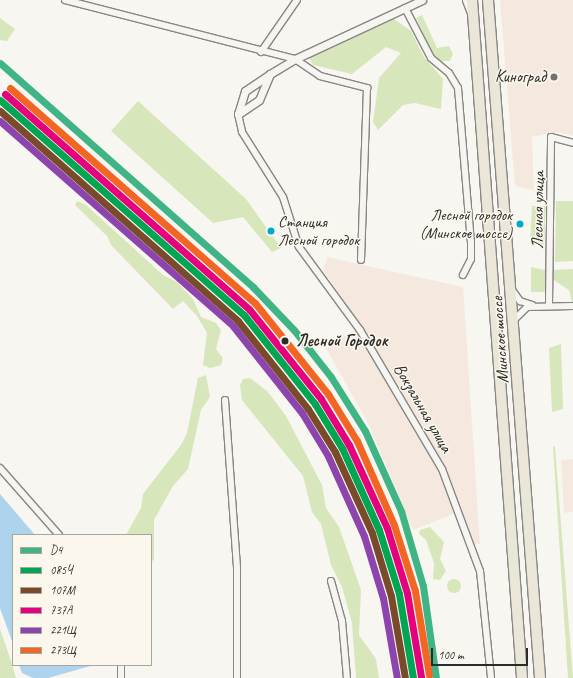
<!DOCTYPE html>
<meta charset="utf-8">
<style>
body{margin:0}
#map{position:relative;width:573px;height:678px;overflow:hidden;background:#f8f6f0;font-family:Caveat,sans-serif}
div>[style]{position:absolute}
.built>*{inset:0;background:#f5e9df}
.green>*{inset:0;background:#d7e6bb}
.round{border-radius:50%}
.water>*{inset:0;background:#aed3ed}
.roads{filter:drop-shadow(1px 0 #878684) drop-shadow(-1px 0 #878684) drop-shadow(0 1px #878684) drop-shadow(0 -1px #878684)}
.minor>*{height:6px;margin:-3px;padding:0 3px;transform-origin:3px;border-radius:3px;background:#f6f5f1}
.tertiary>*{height:7px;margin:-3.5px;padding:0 3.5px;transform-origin:3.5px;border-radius:3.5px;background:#f6f5f1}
.trunk>*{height:10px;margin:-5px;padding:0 5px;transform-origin:5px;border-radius:5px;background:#eae7d8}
.rail-1>*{height:7px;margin:-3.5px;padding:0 3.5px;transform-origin:3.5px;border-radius:3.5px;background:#3fb485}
.rail-2>*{height:7px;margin:-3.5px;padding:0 3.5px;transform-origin:3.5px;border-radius:3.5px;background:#00a651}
.rail-3>*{height:7px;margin:-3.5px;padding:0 3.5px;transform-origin:3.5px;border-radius:3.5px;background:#7a4b2a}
.rail-4>*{height:7px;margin:-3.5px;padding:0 3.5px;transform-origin:3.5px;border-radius:3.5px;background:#e5007d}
.rail-5>*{height:7px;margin:-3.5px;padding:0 3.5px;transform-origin:3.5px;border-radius:3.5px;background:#8e44ad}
.rail-6>*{height:7px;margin:-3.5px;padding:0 3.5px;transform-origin:3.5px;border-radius:3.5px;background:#f26522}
.dots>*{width:11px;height:11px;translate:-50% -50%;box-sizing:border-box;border:2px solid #fbf7ec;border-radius:50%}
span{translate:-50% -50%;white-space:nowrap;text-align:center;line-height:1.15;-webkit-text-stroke:3px #fbf7ec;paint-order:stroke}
.bus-label{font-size:16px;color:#2b2b2b}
.right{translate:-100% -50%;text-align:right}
.left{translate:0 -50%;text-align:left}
.poi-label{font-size:17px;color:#2b2b2b}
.street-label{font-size:17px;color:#2b2b2b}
.stop-label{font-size:17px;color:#2b2b2b;font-weight:700}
.legend{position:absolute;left:12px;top:534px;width:140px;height:132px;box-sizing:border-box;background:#fbf7ec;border:1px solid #a8a59f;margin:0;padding:5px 7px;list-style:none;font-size:12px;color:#2b2b2b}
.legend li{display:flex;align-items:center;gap:8px;height:20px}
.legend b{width:20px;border:1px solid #a8a59f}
.scale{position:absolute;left:431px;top:648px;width:97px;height:18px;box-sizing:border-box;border:2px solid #2b2b2b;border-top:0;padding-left:5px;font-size:12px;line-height:14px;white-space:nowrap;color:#2b2b2b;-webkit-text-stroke:3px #fbf7ec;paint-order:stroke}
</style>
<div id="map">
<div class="built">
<div style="clip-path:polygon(500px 0,573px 0,573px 136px,558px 132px,532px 137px,534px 190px,515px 186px)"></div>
<div style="clip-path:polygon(327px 257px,463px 287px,480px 544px,473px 544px,443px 465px,367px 335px,323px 270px)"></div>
<div style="clip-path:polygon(356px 329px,437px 469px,456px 513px,413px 530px,369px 425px,326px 348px)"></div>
<div style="clip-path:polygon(573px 459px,573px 512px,564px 513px,561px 460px)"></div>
</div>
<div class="green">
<div style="clip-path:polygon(422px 15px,437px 48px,449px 46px,453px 54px,450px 61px,440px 61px,432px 52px,416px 18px)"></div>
<div style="clip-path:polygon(0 18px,15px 29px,7px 41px,0 40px)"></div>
<div style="clip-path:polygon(394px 19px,411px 31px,424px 57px,443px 79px,441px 109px,415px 103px,403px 105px,378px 130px,373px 122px,379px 78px,401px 53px,386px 47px,352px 74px,313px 65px,309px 57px)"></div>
<div style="clip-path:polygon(138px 101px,246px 199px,281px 248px,272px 252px,243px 217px,213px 223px,111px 131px)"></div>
<div style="clip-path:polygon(77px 201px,86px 205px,163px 275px,177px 282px,193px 299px,201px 317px,216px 323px,221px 330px,216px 349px,223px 358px,221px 365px,210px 368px,203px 365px,207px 333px,197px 316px,183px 301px,173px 309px,111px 245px,107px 236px,75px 205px)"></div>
<div style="clip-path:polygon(556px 201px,573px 201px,573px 261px,555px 262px)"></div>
<div style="clip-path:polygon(532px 206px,546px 206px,544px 244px,530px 244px)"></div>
<div style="clip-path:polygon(531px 267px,549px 271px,546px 292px,531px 292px)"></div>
<div style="clip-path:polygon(573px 269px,573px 303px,572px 303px,569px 290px,552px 279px,553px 270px)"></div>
<div style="clip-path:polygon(561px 344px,563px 409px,552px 412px,549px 348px)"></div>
<div style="clip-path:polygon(206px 375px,210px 397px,201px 410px,188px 469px,173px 486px,154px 520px,154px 559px,151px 563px,151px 535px,126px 535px,141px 508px,143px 494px,181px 445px,187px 433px,198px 378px)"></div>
<div style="clip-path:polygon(250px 378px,268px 392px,286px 416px,322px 485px,326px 508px,339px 527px,361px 590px,359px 635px,376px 659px,379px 678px,356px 678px,352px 623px,342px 587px,331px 565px,321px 524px,312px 512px,303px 476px,242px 400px,240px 385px,243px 379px)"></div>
<div style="clip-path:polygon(553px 446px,555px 447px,573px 678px,568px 678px)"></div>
<div style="clip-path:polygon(430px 527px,444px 542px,440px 559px,446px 571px,440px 580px,433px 579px,434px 563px,426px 540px,419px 534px,420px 530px)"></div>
<div class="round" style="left:447px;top:579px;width:14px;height:14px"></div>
<div style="clip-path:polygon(0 629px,11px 661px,16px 678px,0 678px)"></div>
</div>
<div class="water">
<div style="clip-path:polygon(0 494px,35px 535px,13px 535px,13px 644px,0 608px)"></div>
<div style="clip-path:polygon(19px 665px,94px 665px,48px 678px,33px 678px,22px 673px)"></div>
</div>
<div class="roads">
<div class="minor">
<div style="left:65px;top:0;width:237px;rotate:14.4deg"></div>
<div style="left:295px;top:59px;width:30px;rotate:34deg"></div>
<div style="left:320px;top:76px;width:49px;rotate:14.3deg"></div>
<div style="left:367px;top:88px;width:172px;rotate:92deg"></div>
<div style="left:405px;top:8px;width:56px;rotate:62.5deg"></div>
<div style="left:431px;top:58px;width:23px;rotate:40deg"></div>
<div style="left:449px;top:73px;width:17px;rotate:59deg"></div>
<div style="left:458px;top:88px;width:155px;rotate:85.2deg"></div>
<div style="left:471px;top:242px;width:17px;rotate:90deg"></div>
<div style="left:471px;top:259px;width:18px;rotate:117deg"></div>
<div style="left:261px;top:52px;width:63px;rotate:-55.3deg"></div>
<div style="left:238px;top:114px;width:18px;rotate:77deg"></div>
<div style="left:242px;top:132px;width:77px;rotate:57.8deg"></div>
<div style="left:283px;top:197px;width:52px;rotate:72.3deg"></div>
<div style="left:299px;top:247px;width:103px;rotate:53.7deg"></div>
<div style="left:360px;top:330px;width:161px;rotate:59.5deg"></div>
<div style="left:442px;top:469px;width:109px;rotate:69.6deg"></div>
<div style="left:480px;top:571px;width:108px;rotate:84.1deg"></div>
<div style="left:512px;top:290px;width:14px;rotate:54deg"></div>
<div style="left:520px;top:301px;width:13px;rotate:18deg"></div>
<div style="left:549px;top:305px;width:168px;rotate:-89.3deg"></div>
<div style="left:551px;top:137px;width:23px;rotate:15deg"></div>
<div style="left:514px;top:320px;width:18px;rotate:-45deg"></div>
<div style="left:527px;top:307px;width:46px;rotate:-1.2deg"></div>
<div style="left:225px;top:400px;width:169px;rotate:85.9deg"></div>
<div style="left:237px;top:569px;width:109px;rotate:90deg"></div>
<div style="left:0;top:468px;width:89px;rotate:48.6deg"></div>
<div style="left:331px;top:581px;width:41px;rotate:74.6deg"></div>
<div style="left:342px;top:621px;width:57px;rotate:85deg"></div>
<div style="left:121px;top:678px;width:13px;rotate:-90deg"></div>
</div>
<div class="tertiary">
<div style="left:466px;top:0;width:14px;rotate:69deg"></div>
<div style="left:270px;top:74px;width:28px;rotate:113deg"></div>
<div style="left:259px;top:100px;width:25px;rotate:146deg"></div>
<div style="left:238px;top:114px;width:24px;rotate:-73deg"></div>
<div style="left:245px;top:91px;width:30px;rotate:-34deg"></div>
<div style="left:270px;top:74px;width:29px;rotate:-31deg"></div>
<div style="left:295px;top:59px;width:140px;rotate:-24.9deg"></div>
</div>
<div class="trunk">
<div style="left:472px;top:0;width:680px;rotate:85.78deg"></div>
<div style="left:488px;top:0;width:680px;rotate:85.61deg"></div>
</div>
</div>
<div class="rail-1">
<div style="left:0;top:63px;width:338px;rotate:41.5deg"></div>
<div style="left:253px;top:287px;width:59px;rotate:46.4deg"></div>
<div style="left:294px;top:330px;width:60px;rotate:51.8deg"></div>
<div style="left:331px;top:377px;width:64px;rotate:57.8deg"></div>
<div style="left:365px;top:431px;width:88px;rotate:65.8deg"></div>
<div style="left:401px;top:511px;width:78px;rotate:73.7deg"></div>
<div style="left:423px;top:586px;width:93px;rotate:82deg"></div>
</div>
<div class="rail-2">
<div style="left:0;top:100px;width:325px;rotate:41.4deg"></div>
<div style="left:244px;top:315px;width:114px;rotate:51.4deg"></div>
<div style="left:315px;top:404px;width:52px;rotate:58.5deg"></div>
<div style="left:342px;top:448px;width:90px;rotate:65.7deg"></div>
<div style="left:379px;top:530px;width:67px;rotate:72.6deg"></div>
<div style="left:399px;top:594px;width:85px;rotate:80.5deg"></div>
</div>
<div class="rail-3">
<div style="left:0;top:111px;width:317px;rotate:41.4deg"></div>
<div style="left:238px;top:321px;width:112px;rotate:51.5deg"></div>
<div style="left:308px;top:409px;width:51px;rotate:57.9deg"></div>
<div style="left:335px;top:452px;width:89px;rotate:65.4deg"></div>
<div style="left:372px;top:533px;width:66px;rotate:73.2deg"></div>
<div style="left:391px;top:596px;width:83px;rotate:80.3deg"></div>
</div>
<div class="rail-4">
<div style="left:5px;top:94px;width:325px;rotate:41.4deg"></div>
<div style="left:249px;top:309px;width:115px;rotate:51.3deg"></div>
<div style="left:321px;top:399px;width:54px;rotate:58.7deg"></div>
<div style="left:349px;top:445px;width:91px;rotate:65.4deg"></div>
<div style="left:387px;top:528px;width:68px;rotate:72.9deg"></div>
<div style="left:407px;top:593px;width:85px;rotate:80.5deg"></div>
</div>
<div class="rail-5">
<div style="left:0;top:121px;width:310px;rotate:41.3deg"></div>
<div style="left:233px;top:326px;width:111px;rotate:51.6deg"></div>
<div style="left:302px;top:413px;width:50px;rotate:58.8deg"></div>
<div style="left:328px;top:456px;width:88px;rotate:65.8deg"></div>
<div style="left:364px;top:536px;width:65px;rotate:73deg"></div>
<div style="left:383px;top:598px;width:81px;rotate:80.1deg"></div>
</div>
<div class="rail-6">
<div style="left:10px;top:88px;width:326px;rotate:41.3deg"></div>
<div style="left:255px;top:303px;width:117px;rotate:51.3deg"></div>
<div style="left:328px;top:394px;width:55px;rotate:58.3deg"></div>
<div style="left:357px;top:441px;width:92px;rotate:66.2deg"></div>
<div style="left:394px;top:525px;width:69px;rotate:72.3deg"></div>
<div style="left:415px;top:591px;width:85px;rotate:80.5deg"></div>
</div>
<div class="dots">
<div style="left:554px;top:77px;background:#737270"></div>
<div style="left:520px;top:224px;background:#00a9ce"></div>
<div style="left:271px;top:231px;background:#00a9ce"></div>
<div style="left:285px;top:341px;background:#2b2b2b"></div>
</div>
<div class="bus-label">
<span class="right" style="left:512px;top:224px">Лесной городок<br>(Минское шоссе)</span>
<span class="left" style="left:278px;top:231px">Станция<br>Лесной городок</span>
</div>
<div class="poi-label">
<span class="right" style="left:546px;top:77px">Киноград</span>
</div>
<div class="street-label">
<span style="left:538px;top:210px;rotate:-89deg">Лесная улица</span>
<span style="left:500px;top:340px;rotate:-94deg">Минское шоссе</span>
<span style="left:423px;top:408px;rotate:60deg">Вокзальная улица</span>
</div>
<div class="stop-label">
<span class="left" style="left:296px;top:341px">Лесной Городок</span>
</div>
<ul class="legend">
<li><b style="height:5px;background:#3fb485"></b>D4</li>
<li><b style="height:5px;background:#00a651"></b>085Ч</li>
<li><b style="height:5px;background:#7a4b2a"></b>107М</li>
<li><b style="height:5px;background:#e5007d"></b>737А</li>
<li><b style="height:5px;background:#8e44ad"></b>221Щ</li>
<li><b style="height:5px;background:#f26522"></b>273Щ</li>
</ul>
<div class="scale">100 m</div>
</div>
